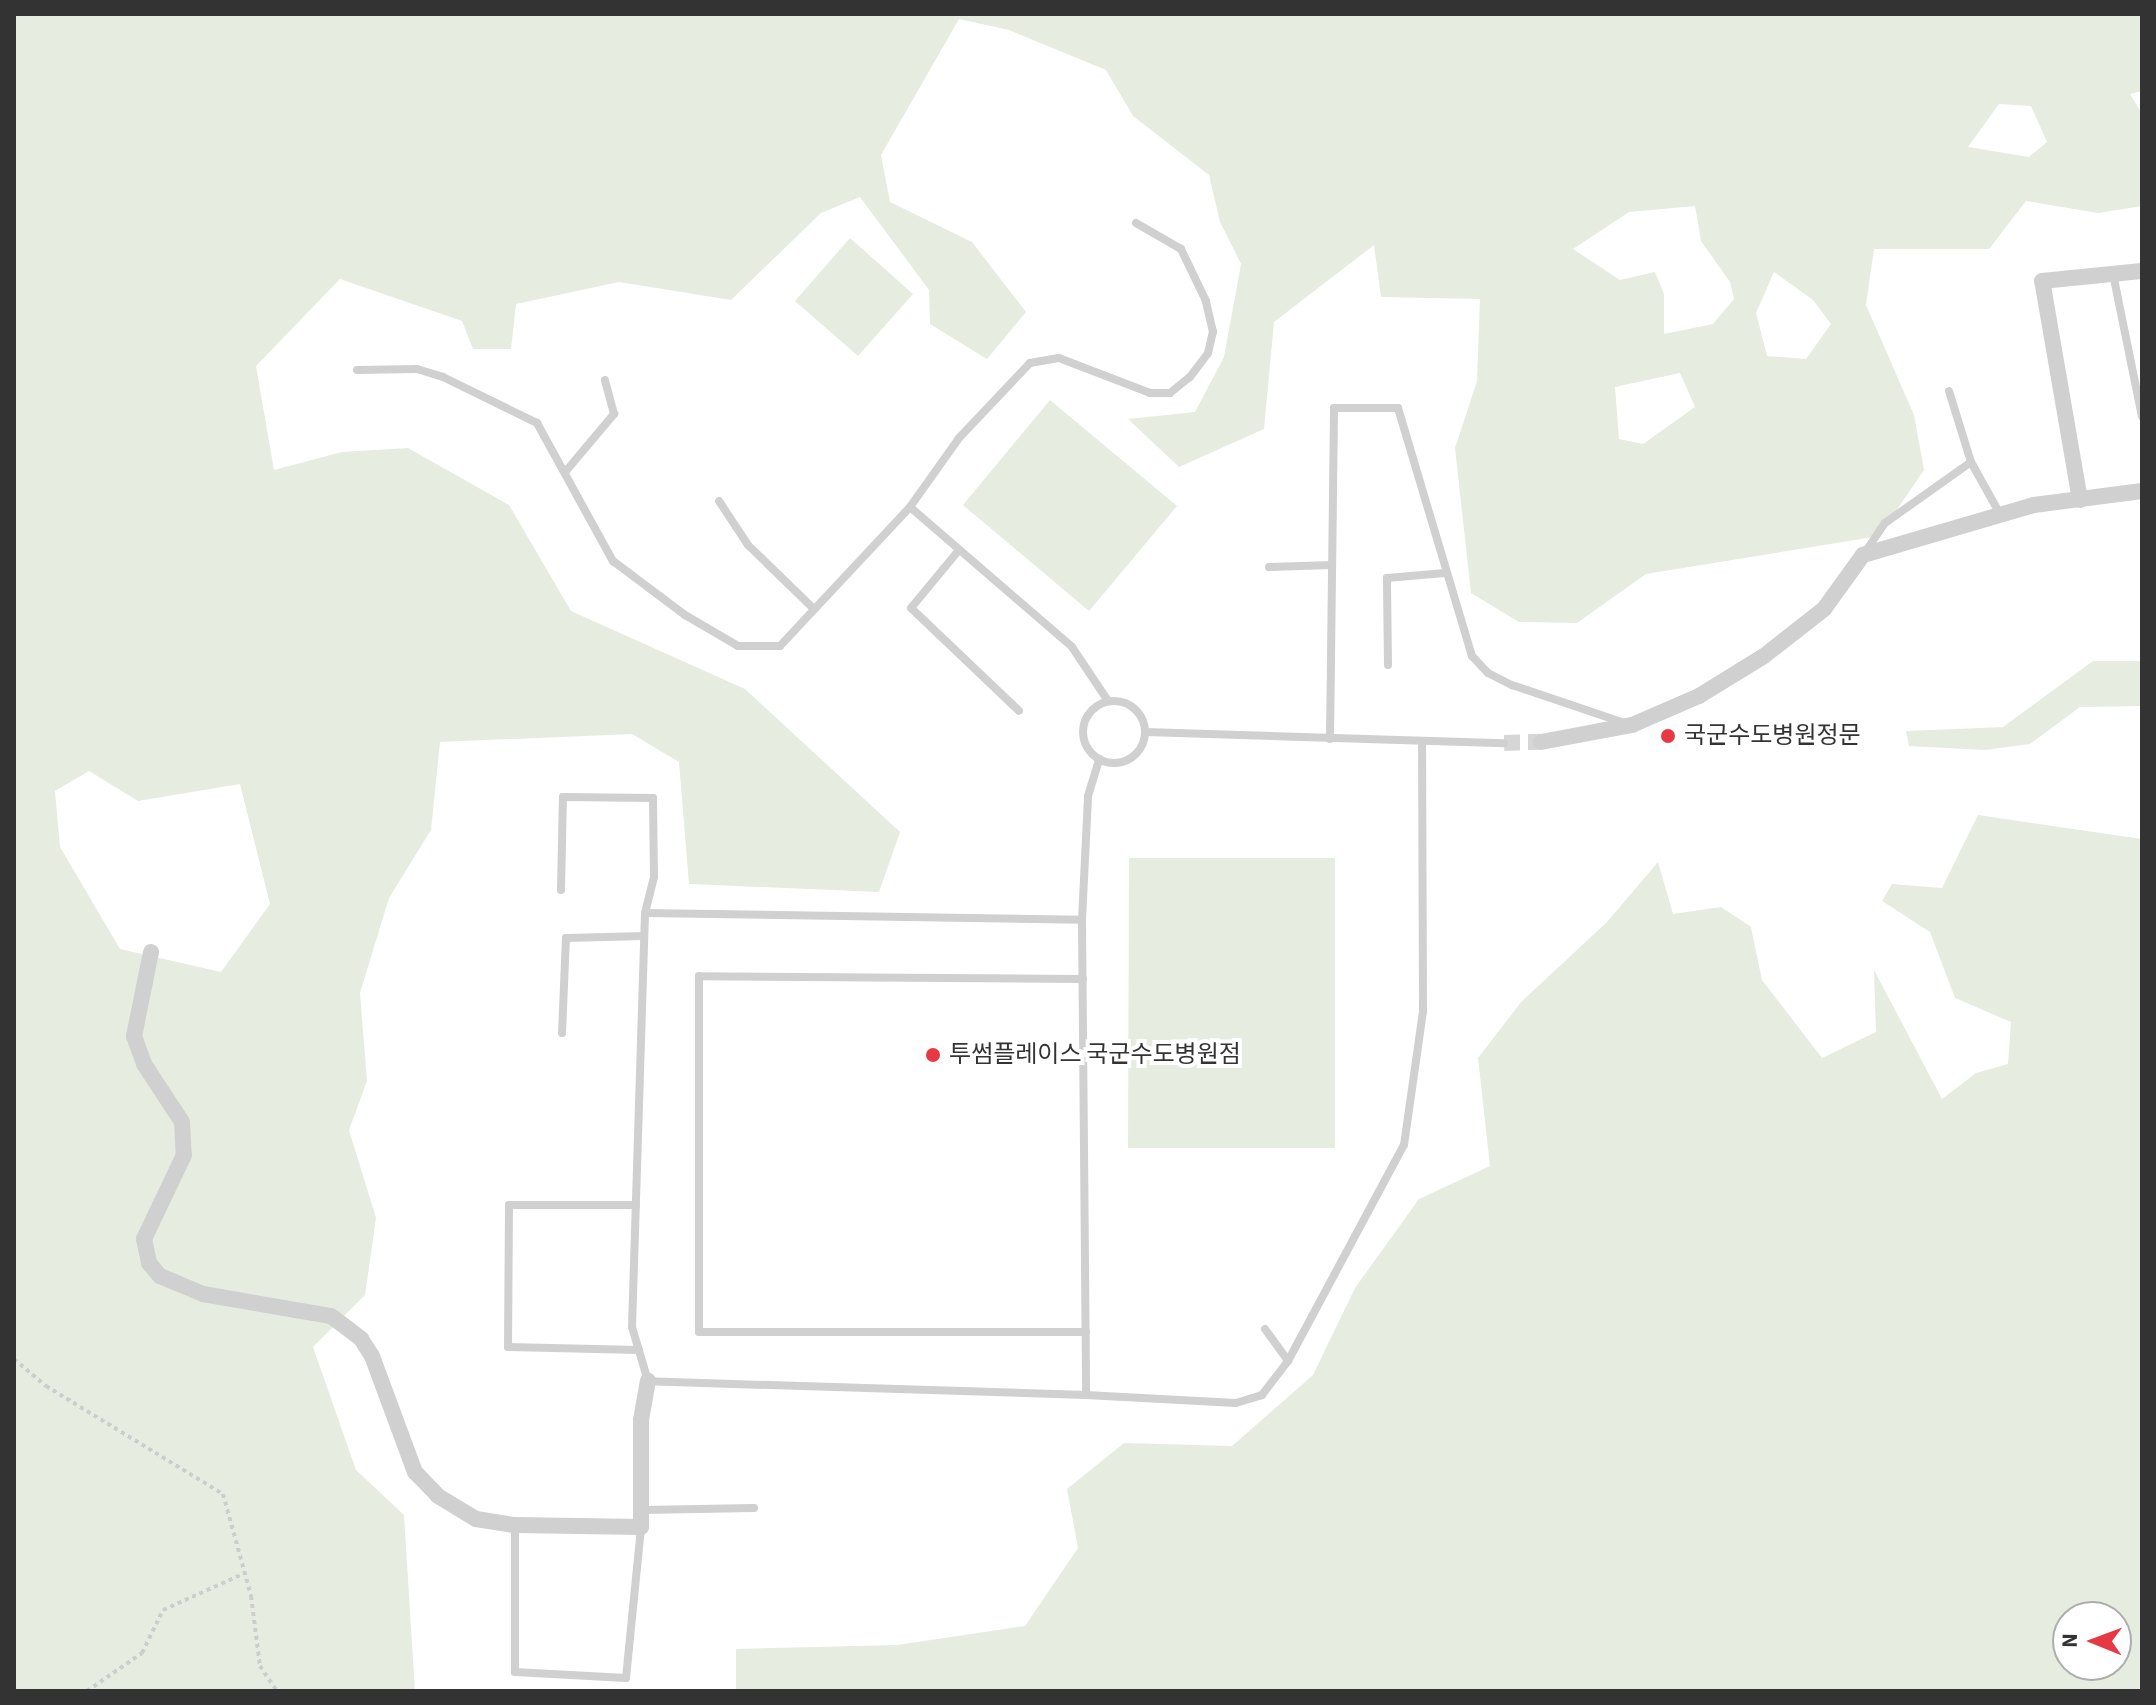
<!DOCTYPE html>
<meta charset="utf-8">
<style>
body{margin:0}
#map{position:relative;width:2156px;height:1705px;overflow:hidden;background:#fff;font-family:"Source Sans 3","Noto Sans KR",sans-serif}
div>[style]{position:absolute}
.green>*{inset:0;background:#e6ecdf}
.street-tunnel>*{height:16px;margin-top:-8px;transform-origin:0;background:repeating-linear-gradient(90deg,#d6d6d6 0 16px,transparent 0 24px)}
.path>*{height:4px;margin-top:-2px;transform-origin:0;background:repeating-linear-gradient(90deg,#cdcdcd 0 4px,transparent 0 8px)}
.lane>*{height:8px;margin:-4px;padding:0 4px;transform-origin:4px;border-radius:4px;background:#d0d0d0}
.lane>.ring{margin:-4px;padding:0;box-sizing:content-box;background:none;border:8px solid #d0d0d0;border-radius:50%}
.street>*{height:16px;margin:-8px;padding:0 8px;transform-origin:8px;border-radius:8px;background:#d0d0d0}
.dots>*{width:22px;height:22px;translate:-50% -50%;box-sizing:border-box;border:4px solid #fff;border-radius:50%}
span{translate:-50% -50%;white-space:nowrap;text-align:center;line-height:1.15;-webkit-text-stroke:8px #fff;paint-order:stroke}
.poi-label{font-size:24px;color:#333}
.left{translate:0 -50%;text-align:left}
.frame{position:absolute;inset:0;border:16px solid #333;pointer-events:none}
.north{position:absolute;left:2052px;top:1601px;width:80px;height:80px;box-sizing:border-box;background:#fff;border:2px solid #adadad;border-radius:50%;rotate:271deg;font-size:22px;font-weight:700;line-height:32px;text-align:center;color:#333}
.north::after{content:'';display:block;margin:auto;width:28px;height:36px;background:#e63946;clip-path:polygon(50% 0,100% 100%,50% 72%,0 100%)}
</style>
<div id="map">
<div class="green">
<div style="clip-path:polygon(evenodd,14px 14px,2142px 14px,2142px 91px,2130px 94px,2142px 114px,2142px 206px,2098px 213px,2026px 201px,1989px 249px,1874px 249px,1866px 305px,1914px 415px,1924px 470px,1879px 536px,1646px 574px,1577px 623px,1519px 622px,1471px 593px,1455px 448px,1477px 381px,1480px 299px,1381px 297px,1374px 245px,1274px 322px,1264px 429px,1179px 467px,1128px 419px,1195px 412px,1224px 357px,1241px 264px,1220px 222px,1209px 175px,1133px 116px,1106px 70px,1009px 30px,959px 19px,881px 155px,890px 202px,972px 242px,1026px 312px,987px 359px,930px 324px,929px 290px,860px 197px,821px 213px,731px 300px,619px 282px,516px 304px,511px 349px,473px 349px,462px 321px,340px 279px,256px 366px,274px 470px,342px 452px,408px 448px,509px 505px,571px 611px,745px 689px,900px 832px,879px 892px,689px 884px,679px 762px,632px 734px,440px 742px,431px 830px,389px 898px,360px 993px,367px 1081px,349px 1130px,376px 1218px,365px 1295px,313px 1347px,356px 1470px,404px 1515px,415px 1691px,14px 1691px,14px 14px,1999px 104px,2031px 106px,2047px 142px,2029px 157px,1968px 147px,1999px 104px,14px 14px,1695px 206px,1701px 241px,1730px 282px,1734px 299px,1713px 324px,1664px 334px,1664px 294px,1655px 272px,1620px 280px,1573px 249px,1629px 212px,1695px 206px,14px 14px,1774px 272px,1813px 300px,1831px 324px,1806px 359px,1767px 356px,1756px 313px,1774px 272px,14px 14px,1680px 373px,1695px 407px,1643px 444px,1619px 439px,1615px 387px,1680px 373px,14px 14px,89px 771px,138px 801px,240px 784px,270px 904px,221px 972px,120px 949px,60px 847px,55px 791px,89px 771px)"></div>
<div style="clip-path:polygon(850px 238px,913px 294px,858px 356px,795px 301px)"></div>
<div style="clip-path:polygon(1050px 400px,1177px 506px,1089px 611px,963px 505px)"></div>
<div style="clip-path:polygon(2093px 661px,2142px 661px,2142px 706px,2080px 707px,2030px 744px,1985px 750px,1909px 746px,1906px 731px,2003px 727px)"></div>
<div style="clip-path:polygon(evenodd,1978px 815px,2142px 839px,2142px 1691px,736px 1691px,736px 1649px,897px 1645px,1025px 1626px,1078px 1548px,1067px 1489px,1124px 1443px,1232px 1446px,1313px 1375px,1355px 1288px,1419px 1199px,1490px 1166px,1478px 1058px,1522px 1001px,1607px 922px,1658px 862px,1673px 914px,1721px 907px,1751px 927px,1762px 980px,1822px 1058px,1876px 1032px,1874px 970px,1942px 1099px,1976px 1073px,2008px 1064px,2011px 1022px,1955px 998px,1930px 932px,1882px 901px,1892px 884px,1942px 888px,1978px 815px,2116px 1617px,2116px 1665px,2068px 1665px,2068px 1617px,2116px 1617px)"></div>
<div style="clip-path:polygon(1129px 858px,1335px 858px,1335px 1148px,1128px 1148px)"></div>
</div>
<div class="street-tunnel">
<div style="left:1504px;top:743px;width:37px;rotate:-2deg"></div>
</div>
<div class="path">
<div style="left:14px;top:1359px;width:42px;rotate:40.2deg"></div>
<div style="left:46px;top:1386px;width:207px;rotate:31.4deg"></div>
<div style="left:223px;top:1494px;width:106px;rotate:74.6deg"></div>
<div style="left:251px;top:1596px;width:71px;rotate:82.7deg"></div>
<div style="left:260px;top:1666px;width:30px;rotate:56deg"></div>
<div style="left:87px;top:1691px;width:67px;rotate:-34.6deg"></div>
<div style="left:142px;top:1653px;width:48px;rotate:-64deg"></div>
<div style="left:163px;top:1610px;width:90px;rotate:-24.3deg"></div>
</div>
<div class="lane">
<div style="left:2113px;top:274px;width:145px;rotate:78.5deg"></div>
<div style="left:357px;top:370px;width:60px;rotate:-1deg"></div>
<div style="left:417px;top:369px;width:27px;rotate:17deg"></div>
<div style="left:443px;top:377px;width:105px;rotate:26.1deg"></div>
<div style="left:537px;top:423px;width:158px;rotate:61.2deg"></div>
<div style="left:613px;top:561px;width:90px;rotate:36.9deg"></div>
<div style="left:685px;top:615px;width:61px;rotate:30.3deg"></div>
<div style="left:738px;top:646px;width:42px"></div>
<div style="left:780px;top:646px;width:190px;rotate:-46.9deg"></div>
<div style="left:910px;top:507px;width:214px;rotate:40.8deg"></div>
<div style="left:1072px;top:647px;width:65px;rotate:56.3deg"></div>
<div style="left:1949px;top:391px;width:74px;rotate:72.8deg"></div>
<div style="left:1971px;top:462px;width:60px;rotate:60.9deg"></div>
<div style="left:566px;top:471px;width:75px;rotate:-49.9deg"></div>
<div style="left:614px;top:414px;width:35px;rotate:-105deg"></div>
<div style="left:719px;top:501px;width:53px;rotate:56.6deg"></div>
<div style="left:748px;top:545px;width:92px;rotate:44.1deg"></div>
<div style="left:910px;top:507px;width:85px;rotate:-54.6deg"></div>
<div style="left:959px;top:438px;width:103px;rotate:-46.6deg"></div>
<div style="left:1030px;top:363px;width:29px;rotate:-10deg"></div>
<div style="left:1059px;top:358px;width:97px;rotate:21deg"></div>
<div style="left:1150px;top:393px;width:20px"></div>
<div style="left:1170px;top:393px;width:26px;rotate:-39deg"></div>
<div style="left:1190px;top:377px;width:30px;rotate:-53deg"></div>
<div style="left:1208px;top:353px;width:22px;rotate:-77deg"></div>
<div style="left:1213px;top:332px;width:32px;rotate:-103deg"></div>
<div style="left:1206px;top:301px;width:58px;rotate:-115.7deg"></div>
<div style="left:1181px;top:249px;width:52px;rotate:-150deg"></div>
<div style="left:959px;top:550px;width:75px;rotate:129.6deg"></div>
<div style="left:911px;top:608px;width:149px;rotate:43.6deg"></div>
<div style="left:1866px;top:551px;width:34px;rotate:-56deg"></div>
<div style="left:1885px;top:523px;width:105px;rotate:-35.3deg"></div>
<div style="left:1269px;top:567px;width:63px;rotate:-1.8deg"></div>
<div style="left:1388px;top:665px;width:87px;rotate:-90.7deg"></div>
<div style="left:1387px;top:578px;width:58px;rotate:-4.9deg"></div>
<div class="ring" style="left:1083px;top:701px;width:54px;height:54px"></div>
<div style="left:1146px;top:732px;width:358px;rotate:1.8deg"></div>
<div style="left:1330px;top:739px;width:331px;rotate:-89.3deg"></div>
<div style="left:1334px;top:408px;width:64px"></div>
<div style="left:1398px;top:408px;width:259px;rotate:73.4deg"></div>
<div style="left:1472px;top:656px;width:23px;rotate:47deg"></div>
<div style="left:1488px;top:673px;width:27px;rotate:27deg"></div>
<div style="left:1512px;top:685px;width:118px;rotate:18.7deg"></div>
<div style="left:561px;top:890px;width:93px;rotate:-88.8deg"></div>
<div style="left:563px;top:797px;width:90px;rotate:0.6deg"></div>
<div style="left:653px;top:798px;width:79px;rotate:89.3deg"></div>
<div style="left:654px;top:877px;width:37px;rotate:104deg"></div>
<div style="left:1082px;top:920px;width:475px;rotate:89.5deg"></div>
<div style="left:1086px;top:1395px;width:438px;rotate:-178.2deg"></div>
<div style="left:648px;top:1381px;width:56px;rotate:-106.5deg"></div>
<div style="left:632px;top:1327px;width:414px;rotate:-88.2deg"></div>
<div style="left:645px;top:913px;width:437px;rotate:0.9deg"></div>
<div style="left:1082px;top:920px;width:124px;rotate:-87.2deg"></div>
<div style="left:1088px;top:796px;width:39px;rotate:-73deg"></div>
<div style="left:1083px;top:979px;width:384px;rotate:-179.6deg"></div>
<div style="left:699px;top:976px;width:356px;rotate:90deg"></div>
<div style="left:699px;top:1332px;width:387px"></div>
<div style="left:562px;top:1033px;width:95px;rotate:-87.6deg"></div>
<div style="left:566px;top:938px;width:78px;rotate:-1.5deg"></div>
<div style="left:636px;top:1205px;width:127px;rotate:180deg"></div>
<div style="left:509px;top:1205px;width:142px;rotate:90.4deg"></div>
<div style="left:508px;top:1347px;width:131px;rotate:1.3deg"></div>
<div style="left:1265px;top:1329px;width:39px;rotate:54deg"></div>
<div style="left:1086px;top:1395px;width:150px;rotate:3.1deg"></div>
<div style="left:1236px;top:1403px;width:27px;rotate:-17deg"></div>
<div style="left:1262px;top:1395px;width:43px;rotate:-52.6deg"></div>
<div style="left:1288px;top:1361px;width:245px;rotate:-61.8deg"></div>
<div style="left:1404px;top:1145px;width:134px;rotate:-81.9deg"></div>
<div style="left:1423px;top:1012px;width:270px;rotate:-90.2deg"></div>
<div style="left:642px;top:1510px;width:112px;rotate:-1deg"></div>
<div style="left:515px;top:1525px;width:147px;rotate:90deg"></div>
<div style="left:515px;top:1672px;width:111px;rotate:3.1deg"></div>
<div style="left:626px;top:1678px;width:152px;rotate:-84.3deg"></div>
</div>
<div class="street">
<div style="left:2080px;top:500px;width:222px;rotate:-99.8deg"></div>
<div style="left:2042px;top:281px;width:100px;rotate:-5.7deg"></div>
<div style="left:1541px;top:742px;width:93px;rotate:-10.6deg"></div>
<div style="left:1632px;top:725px;width:73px;rotate:-23.4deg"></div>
<div style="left:1699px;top:696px;width:76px;rotate:-31.6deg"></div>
<div style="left:1764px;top:656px;width:76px;rotate:-38.1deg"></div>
<div style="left:1824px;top:609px;width:67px;rotate:-54.2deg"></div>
<div style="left:1863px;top:555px;width:178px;rotate:-16.3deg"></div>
<div style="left:2034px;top:505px;width:109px;rotate:-7.4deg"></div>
<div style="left:151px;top:952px;width:86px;rotate:101.4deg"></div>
<div style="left:134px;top:1036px;width:30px;rotate:70deg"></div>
<div style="left:144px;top:1064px;width:69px;rotate:56.8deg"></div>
<div style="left:182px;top:1122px;width:33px;rotate:87deg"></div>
<div style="left:184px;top:1155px;width:93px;rotate:115.5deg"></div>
<div style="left:144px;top:1239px;width:25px;rotate:78deg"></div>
<div style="left:149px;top:1263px;width:17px;rotate:50deg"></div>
<div style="left:160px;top:1276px;width:47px;rotate:22.7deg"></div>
<div style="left:203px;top:1294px;width:130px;rotate:9.8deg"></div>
<div style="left:331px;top:1316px;width:38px;rotate:37deg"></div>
<div style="left:361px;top:1339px;width:20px;rotate:57deg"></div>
<div style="left:372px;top:1356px;width:124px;rotate:69.7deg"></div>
<div style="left:415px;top:1472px;width:33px;rotate:46deg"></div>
<div style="left:438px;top:1496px;width:44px;rotate:31.2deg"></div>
<div style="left:476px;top:1519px;width:39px;rotate:9deg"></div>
<div style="left:515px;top:1525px;width:126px;rotate:0.9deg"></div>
<div style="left:641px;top:1527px;width:107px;rotate:-90deg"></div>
<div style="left:641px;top:1420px;width:40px;rotate:-80deg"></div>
</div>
<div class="dots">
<div style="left:1668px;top:736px;background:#e63946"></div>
<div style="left:933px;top:1055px;background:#e63946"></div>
</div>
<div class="poi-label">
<span class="left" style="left:1684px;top:736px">국군수도병원정문</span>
<span class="left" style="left:949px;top:1055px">투썸플레이스 국군수도병원점</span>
</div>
<div class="frame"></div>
<div class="north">N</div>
</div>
